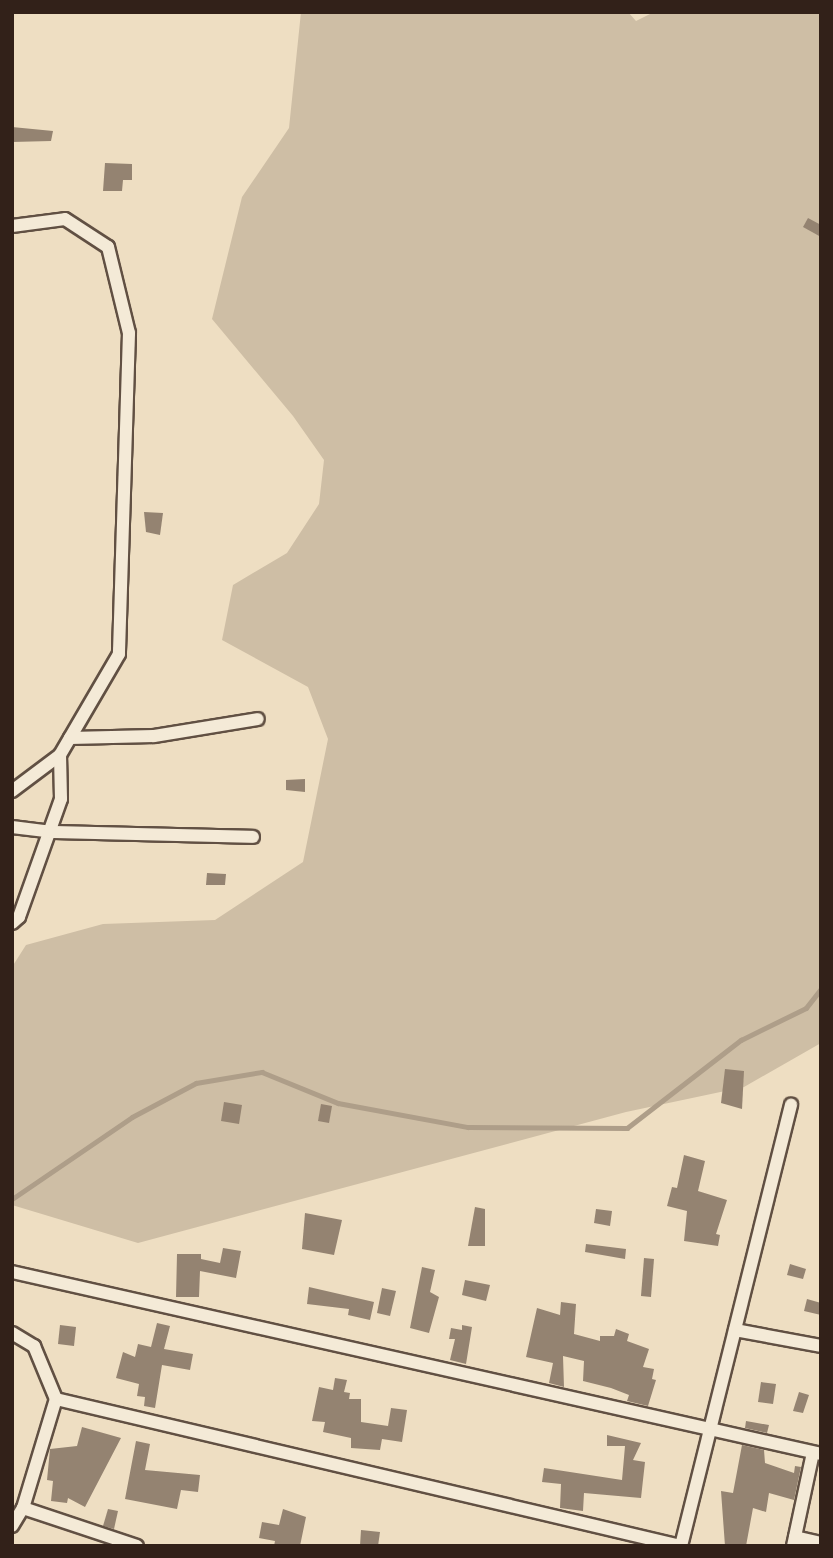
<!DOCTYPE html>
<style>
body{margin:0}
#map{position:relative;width:833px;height:1558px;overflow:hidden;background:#eedec2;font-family:"Libre Caslon Text",serif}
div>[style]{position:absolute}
.green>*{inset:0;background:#cebea5}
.stream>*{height:4.5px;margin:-2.25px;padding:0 2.25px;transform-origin:2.25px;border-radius:2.25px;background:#ae9e89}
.building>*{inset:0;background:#948371}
.roads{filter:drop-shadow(2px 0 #615043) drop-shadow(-2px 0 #615043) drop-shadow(0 2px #615043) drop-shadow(0 -2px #615043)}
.minor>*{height:12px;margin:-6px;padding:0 6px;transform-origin:6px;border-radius:6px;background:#f4ead7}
span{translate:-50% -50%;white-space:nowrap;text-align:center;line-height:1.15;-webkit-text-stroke:7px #f4ead7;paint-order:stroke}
.frame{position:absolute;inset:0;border:14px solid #322119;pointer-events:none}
</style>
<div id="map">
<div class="green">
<div style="clip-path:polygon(301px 12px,628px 12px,636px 21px,654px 12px,821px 12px,821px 1043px,744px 1087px,626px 1112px,138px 1243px,12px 1205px,12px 967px,26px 945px,103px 924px,215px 920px,303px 862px,328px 739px,308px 687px,222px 640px,233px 585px,287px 553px,319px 504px,324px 460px,293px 416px,212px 319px,242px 197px,289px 128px)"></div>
</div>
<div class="stream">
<div style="left:12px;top:1199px;width:145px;rotate:-34.3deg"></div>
<div style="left:132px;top:1117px;width:72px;rotate:-28deg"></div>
<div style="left:196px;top:1083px;width:67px;rotate:-9.5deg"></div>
<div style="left:262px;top:1072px;width:82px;rotate:22.2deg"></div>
<div style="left:338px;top:1103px;width:132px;rotate:10.5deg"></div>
<div style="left:468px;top:1127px;width:159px;rotate:0.4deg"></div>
<div style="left:627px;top:1128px;width:144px;rotate:-37.7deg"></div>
<div style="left:741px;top:1040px;width:72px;rotate:-26.2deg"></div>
<div style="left:806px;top:1008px;width:24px;rotate:-52deg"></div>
</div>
<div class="building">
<div style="clip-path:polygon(12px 127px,53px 131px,51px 141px,12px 142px)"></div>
<div style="clip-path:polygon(105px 163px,132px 164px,132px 180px,123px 180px,122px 191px,103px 191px)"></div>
<div style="clip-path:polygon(808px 218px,821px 225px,821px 237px,803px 227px)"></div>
<div style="clip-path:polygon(144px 512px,163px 513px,160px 535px,146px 532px)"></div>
<div style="clip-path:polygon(305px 779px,305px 792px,286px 790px,286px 780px)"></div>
<div style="clip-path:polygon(207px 873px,226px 874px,225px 885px,206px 885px)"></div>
<div style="clip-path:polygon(725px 1069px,744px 1071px,742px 1109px,721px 1103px)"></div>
<div style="clip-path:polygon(224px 1102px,242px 1105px,239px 1124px,221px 1121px)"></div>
<div style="clip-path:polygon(321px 1104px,332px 1106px,329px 1123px,318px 1121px)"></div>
<div style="clip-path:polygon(684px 1155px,705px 1161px,698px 1191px,727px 1200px,716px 1234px,720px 1235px,718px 1246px,684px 1241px,687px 1211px,667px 1206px,672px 1187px,677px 1188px)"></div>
<div style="clip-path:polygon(475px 1207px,485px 1209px,485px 1246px,468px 1246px)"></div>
<div style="clip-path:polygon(596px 1209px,612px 1211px,610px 1226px,594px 1223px)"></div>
<div style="clip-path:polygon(305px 1213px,342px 1220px,334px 1255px,302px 1249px)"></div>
<div style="clip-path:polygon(586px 1244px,626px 1249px,625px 1259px,585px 1252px)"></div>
<div style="clip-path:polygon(223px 1248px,241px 1251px,236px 1278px,200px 1271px,199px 1297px,176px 1297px,177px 1254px,201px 1254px,201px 1259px,220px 1263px)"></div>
<div style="clip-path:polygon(644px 1258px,654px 1259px,651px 1297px,641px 1296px)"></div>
<div style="clip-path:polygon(790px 1264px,806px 1269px,803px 1279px,787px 1275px)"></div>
<div style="clip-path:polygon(422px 1267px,435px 1270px,430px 1292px,439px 1297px,429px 1333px,410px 1328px)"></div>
<div style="clip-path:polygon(465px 1280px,490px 1285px,486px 1301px,462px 1295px)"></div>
<div style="clip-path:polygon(309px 1287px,374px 1302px,370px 1320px,348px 1315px,349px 1309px,307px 1304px)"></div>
<div style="clip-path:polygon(382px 1288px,396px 1291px,390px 1316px,377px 1313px)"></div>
<div style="clip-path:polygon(807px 1299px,821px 1303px,821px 1315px,804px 1311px)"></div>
<div style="clip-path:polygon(561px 1302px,576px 1304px,574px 1334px,600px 1341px,600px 1336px,614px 1336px,616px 1329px,629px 1334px,627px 1341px,649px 1349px,643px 1367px,654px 1369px,652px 1379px,656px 1380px,648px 1406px,627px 1401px,629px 1395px,611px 1388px,583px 1381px,584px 1361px,563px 1356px,564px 1387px,549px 1383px,553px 1363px,526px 1357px,537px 1308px,560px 1315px)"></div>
<div style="clip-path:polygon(157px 1323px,170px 1326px,164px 1349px,193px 1354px,190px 1370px,162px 1365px,155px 1408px,144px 1406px,145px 1397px,137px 1396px,139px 1384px,116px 1378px,123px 1352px,135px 1357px,138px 1344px,151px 1347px)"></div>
<div style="clip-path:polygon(60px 1325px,76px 1327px,74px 1346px,58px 1344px)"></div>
<div style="clip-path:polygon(462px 1325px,472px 1327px,466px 1364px,450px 1360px,455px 1339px,449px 1339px,451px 1328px,462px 1330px)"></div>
<div style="clip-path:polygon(335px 1378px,347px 1380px,344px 1392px,350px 1393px,349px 1399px,361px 1399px,361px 1422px,388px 1426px,391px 1408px,407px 1410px,402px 1442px,382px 1439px,380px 1450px,351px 1448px,351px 1438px,323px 1432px,325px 1422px,312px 1421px,319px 1387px,333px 1390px)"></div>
<div style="clip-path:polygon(761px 1382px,776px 1384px,773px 1404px,758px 1402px)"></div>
<div style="clip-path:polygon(799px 1392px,809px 1395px,803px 1413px,793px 1411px)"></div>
<div style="clip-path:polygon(746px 1421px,769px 1425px,767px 1433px,745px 1428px)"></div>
<div style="clip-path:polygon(82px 1427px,121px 1438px,85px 1507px,68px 1498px,67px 1503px,51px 1501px,53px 1481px,47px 1480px,50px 1449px,77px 1446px)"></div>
<div style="clip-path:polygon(607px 1435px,641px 1443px,633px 1460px,645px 1462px,641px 1498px,584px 1493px,583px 1511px,560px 1508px,561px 1484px,542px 1482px,544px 1468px,622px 1480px,625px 1446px,607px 1446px)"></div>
<div style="clip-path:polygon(136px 1441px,150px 1444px,145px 1470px,200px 1475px,198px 1492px,181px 1490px,177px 1509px,125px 1499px)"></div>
<div style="clip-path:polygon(742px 1445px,764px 1450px,765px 1463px,794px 1473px,795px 1466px,801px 1467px,794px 1500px,769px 1493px,766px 1512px,753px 1508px,746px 1546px,725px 1546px,721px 1491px,733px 1493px)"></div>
<div style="clip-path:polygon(108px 1509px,118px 1511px,114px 1529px,103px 1526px)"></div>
<div style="clip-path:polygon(283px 1509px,306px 1517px,300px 1546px,274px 1546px,275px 1541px,259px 1538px,262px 1522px,279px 1525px)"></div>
<div style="clip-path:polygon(361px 1530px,380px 1532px,378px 1546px,360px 1546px)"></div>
</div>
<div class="roads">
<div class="minor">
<div style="left:12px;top:226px;width:53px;rotate:-7.5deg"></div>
<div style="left:65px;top:219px;width:51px;rotate:33.1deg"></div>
<div style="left:108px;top:247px;width:89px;rotate:76.3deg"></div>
<div style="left:129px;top:333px;width:321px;rotate:91.8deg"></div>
<div style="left:119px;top:654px;width:117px;rotate:120.3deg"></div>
<div style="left:60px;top:755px;width:44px;rotate:88.7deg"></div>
<div style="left:61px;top:799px;width:125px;rotate:109.6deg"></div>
<div style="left:19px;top:917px;width:9px;rotate:139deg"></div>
<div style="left:70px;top:738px;width:84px;rotate:-1.4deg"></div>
<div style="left:154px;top:736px;width:105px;rotate:-9.3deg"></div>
<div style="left:12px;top:791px;width:60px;rotate:-36.9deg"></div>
<div style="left:12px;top:827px;width:38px;rotate:7deg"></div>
<div style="left:50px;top:832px;width:203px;rotate:1.4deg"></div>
<div style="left:12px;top:1272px;width:829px;rotate:12.68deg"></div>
<div style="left:735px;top:1330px;width:87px;rotate:10.5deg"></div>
<div style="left:12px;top:1333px;width:26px;rotate:31deg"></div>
<div style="left:34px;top:1346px;width:57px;rotate:67.5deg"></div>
<div style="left:56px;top:1399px;width:642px;rotate:13.24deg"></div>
<div style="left:681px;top:1546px;width:455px;rotate:-76deg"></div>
<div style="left:23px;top:1508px;width:120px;rotate:18.4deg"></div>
<div style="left:12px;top:1526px;width:21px;rotate:-59deg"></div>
<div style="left:23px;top:1508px;width:114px;rotate:-73.2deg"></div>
<div style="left:795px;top:1537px;width:27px;rotate:13deg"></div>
<div style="left:793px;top:1546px;width:95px;rotate:-77.9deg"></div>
</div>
</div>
<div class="frame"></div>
</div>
